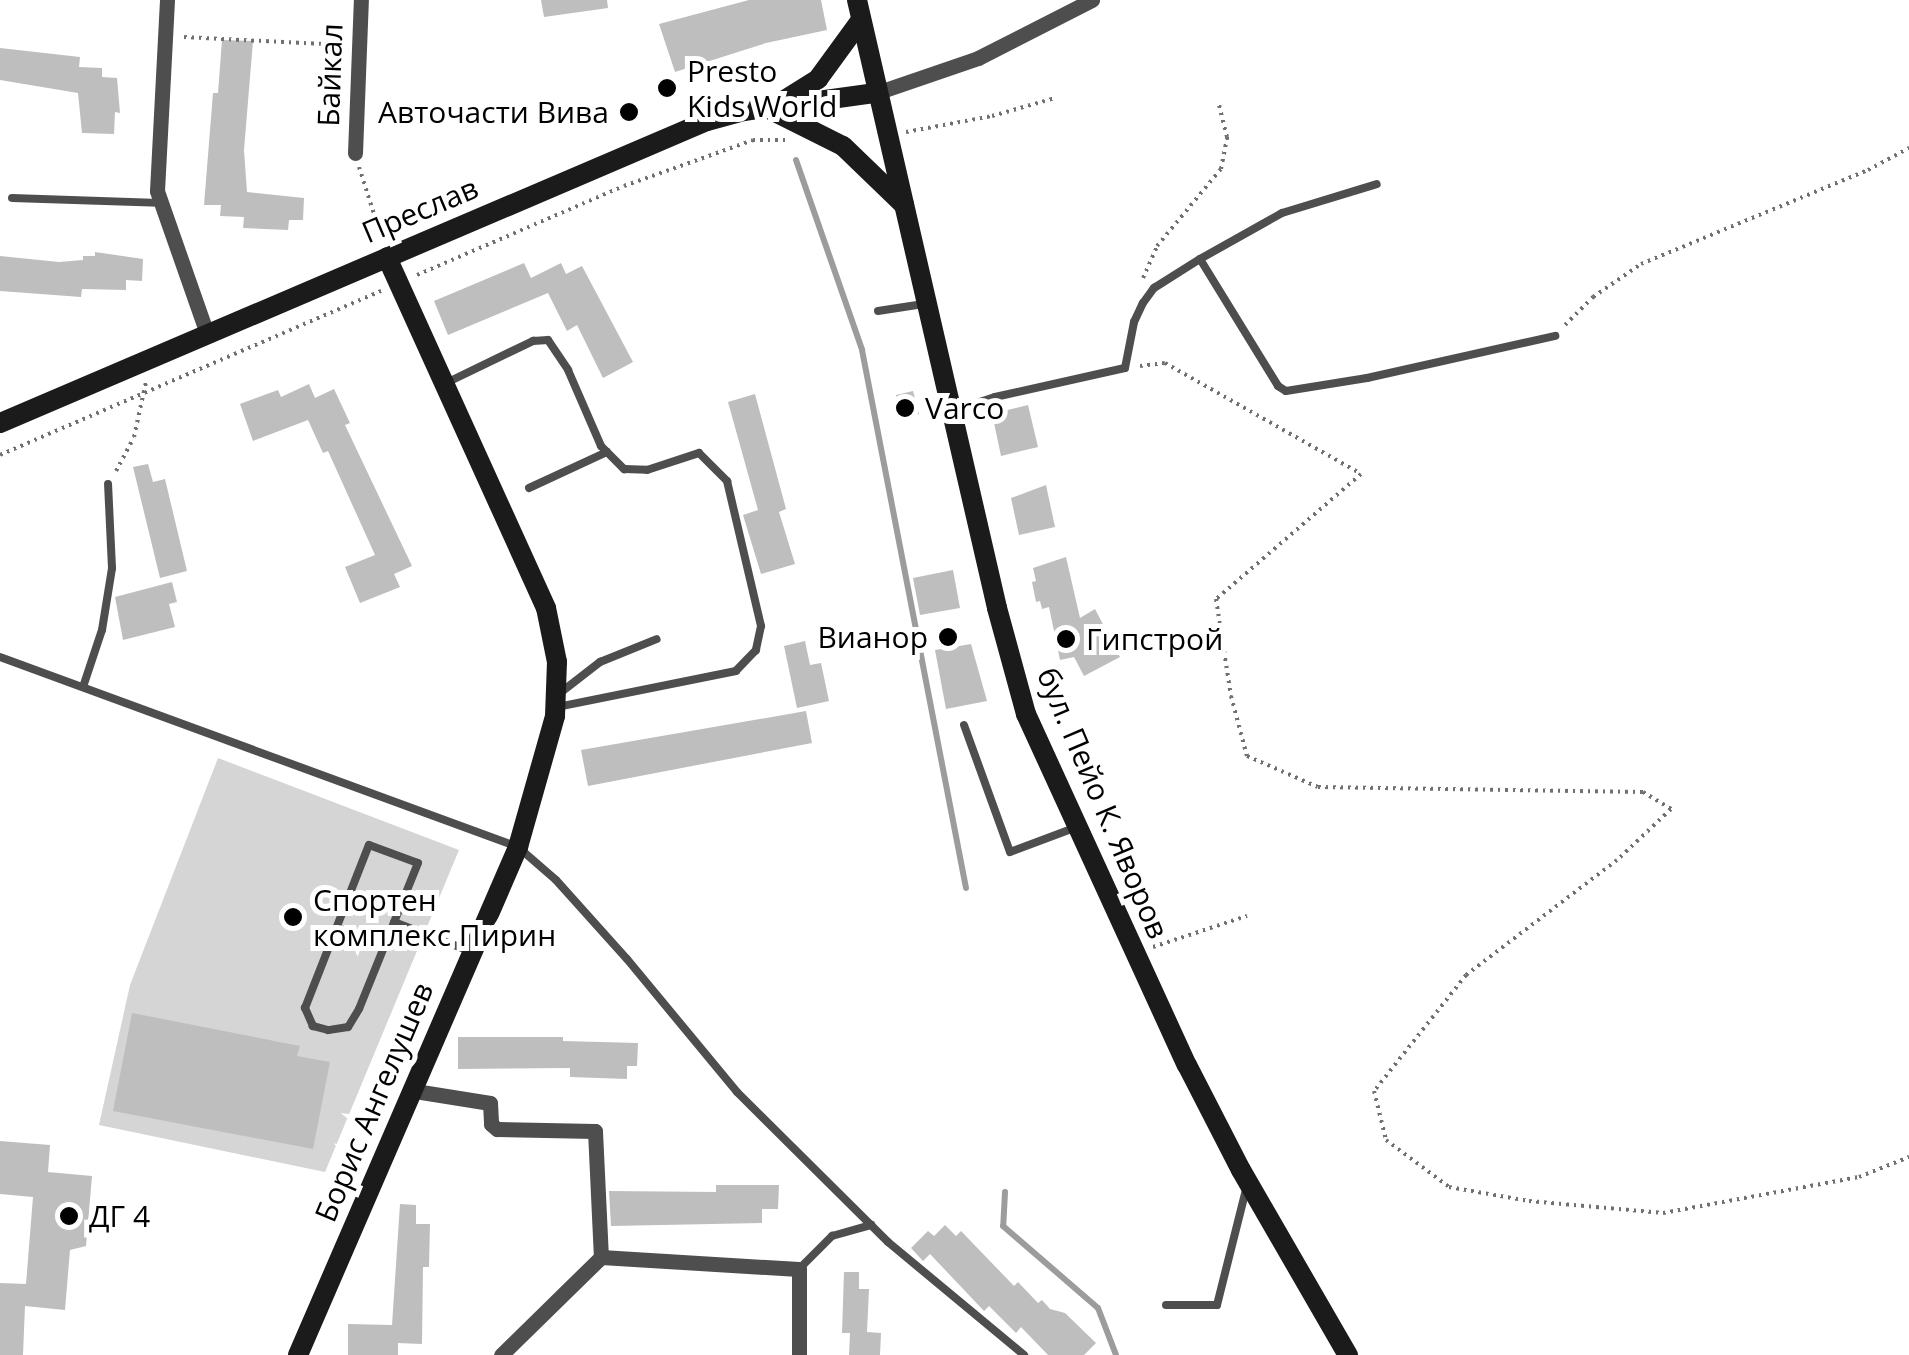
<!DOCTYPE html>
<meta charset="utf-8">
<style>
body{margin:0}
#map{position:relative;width:1909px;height:1355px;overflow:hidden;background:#fff;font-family:"Open Sans",sans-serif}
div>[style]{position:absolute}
.green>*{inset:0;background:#d5d5d5}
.stream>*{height:6px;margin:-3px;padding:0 3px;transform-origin:3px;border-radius:3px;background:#9c9c9c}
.building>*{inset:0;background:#bebebe}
.path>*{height:4px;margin-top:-2px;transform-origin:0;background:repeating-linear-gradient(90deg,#707070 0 2.5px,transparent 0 7.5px)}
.lane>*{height:8px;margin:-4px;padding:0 4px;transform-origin:4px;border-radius:4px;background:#4e4e4e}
.street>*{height:15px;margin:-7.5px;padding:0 7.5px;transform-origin:7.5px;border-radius:7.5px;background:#4e4e4e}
.secondary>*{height:20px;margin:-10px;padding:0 10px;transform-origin:10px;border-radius:10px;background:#1b1b1b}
.dots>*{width:28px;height:28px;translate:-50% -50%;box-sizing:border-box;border:5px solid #fff;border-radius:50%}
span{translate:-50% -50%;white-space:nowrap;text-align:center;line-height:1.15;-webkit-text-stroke:10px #fff;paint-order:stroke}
.poi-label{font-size:30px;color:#000}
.left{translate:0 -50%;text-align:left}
.right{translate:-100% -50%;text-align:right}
.street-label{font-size:30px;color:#000}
</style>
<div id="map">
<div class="green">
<div style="clip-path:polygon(218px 758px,459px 850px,325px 1172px,99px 1125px,130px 985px)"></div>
</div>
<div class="stream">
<div style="left:796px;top:160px;width:201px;rotate:70.8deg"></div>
<div style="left:862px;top:350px;width:548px;rotate:79.06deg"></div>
<div style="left:1005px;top:1192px;width:34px;rotate:93deg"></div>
<div style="left:1003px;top:1226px;width:125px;rotate:40.8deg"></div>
<div style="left:1098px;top:1308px;width:50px;rotate:69deg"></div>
</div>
<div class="building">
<div style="clip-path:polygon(541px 0,607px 0,608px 8px,544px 17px)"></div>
<div style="clip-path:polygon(749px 0,821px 0,827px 30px,766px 43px,675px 72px,659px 24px)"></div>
<div style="clip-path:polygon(222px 40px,253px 41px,244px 150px,247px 192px,304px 198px,303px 220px,289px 220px,288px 230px,243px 228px,244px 217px,220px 216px,221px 205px,204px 205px,213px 93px,218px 93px)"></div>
<div style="clip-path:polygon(0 48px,80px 57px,79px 67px,102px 68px,102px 77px,117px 78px,120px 113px,115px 112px,114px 134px,82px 133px,78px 93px,0 80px)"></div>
<div style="clip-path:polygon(95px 252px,143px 259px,142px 281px,126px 280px,126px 290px,82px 289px,81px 297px,0 291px,0 256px,59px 262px,83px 260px,83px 256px,95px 256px)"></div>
<div style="clip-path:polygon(524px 263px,531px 278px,561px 263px,566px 274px,582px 266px,633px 362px,603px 378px,577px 325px,567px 331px,548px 293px,448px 335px,434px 301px)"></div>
<div style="clip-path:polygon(309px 384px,315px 398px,334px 389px,350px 423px,345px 425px,412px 566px,394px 574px,400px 587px,360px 603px,345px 567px,375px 555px,328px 451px,323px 453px,308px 420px,253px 441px,240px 404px,278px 390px,281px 397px)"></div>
<div style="clip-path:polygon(913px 391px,919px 414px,901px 418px,896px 395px)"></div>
<div style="clip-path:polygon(755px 394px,786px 509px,779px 512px,795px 564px,761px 574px,743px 515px,758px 510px,728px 402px)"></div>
<div style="clip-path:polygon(1028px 405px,1038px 447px,1001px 456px,993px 418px,1000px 416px,999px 412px)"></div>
<div style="clip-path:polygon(148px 464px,153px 482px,165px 479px,187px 571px,160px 578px,133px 467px)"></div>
<div style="clip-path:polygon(1046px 485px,1055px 527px,1019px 535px,1011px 498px)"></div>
<div style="clip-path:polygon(1066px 557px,1080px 618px,1095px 609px,1120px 657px,1084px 676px,1074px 657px,1060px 660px,1049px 607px,1042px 609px,1040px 601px,1036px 602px,1032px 582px,1036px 581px,1033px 568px)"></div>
<div style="clip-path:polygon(953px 570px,960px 608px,920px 615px,913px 578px)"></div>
<div style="clip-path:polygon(172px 582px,177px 602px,169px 604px,175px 627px,123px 640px,115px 597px)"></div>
<div style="clip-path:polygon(805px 641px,810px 665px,821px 663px,829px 701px,797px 708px,784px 646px)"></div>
<div style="clip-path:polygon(971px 644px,987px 701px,946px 709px,935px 650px)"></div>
<div style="clip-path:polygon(806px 711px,812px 743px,588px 786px,581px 750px)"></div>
<div style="clip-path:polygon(132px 1013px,300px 1046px,297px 1056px,330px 1062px,313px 1149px,113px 1111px)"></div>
<div style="clip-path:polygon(458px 1037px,563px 1037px,563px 1041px,638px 1043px,637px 1066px,627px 1066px,627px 1079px,570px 1077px,570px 1068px,458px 1069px)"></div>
<div style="clip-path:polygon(0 1141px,50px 1145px,48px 1172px,92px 1176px,86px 1246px,70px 1250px,65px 1310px,25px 1306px,23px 1355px,0 1355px,0 1283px,26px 1284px,33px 1197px,0 1194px)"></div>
<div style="clip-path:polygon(716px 1185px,779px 1185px,778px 1209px,762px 1209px,762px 1223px,611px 1226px,609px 1191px,716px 1192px)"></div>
<div style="clip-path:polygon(400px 1204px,416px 1205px,416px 1224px,430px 1224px,429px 1267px,423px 1267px,422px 1344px,398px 1343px,398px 1355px,348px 1355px,348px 1324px,392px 1325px)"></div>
<div style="clip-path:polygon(945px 1225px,956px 1236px,961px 1231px,1014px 1286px,1018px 1282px,1038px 1303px,1042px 1300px,1050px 1309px,1065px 1313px,1096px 1343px,1084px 1355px,1048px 1355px,1021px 1327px,1016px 1333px,989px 1306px,984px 1311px,930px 1254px,923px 1261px,911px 1248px,928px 1231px,934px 1236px)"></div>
<div style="clip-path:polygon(844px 1272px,859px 1272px,859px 1289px,869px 1289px,867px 1332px,881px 1333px,880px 1355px,849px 1355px,850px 1333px,842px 1333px)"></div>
</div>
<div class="path">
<div style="left:184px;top:37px;width:160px;rotate:2.9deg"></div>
<div style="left:906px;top:132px;width:87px;rotate:-10.5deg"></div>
<div style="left:992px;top:116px;width:66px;rotate:-15.9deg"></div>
<div style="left:359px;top:167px;width:76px;rotate:72.3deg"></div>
<div style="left:417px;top:275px;width:225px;rotate:-23.3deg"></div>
<div style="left:624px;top:186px;width:137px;rotate:-19.6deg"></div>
<div style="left:753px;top:140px;width:34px"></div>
<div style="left:1143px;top:278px;width:35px;rotate:-66deg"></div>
<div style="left:1157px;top:246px;width:100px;rotate:-50.3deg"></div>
<div style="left:1221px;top:169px;width:33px;rotate:-79deg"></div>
<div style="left:1227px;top:137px;width:36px;rotate:-104deg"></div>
<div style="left:1565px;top:325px;width:40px;rotate:-45deg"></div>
<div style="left:1593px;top:297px;width:58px;rotate:-34.5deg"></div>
<div style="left:1641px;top:264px;width:246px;rotate:-22.5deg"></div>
<div style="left:1868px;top:170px;width:47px;rotate:-28.2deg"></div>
<div style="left:1140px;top:366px;width:25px;rotate:-7deg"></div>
<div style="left:1165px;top:363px;width:225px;rotate:29.5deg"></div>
<div style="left:1361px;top:474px;width:191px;rotate:139.2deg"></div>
<div style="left:1216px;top:599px;width:98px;rotate:81.2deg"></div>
<div style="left:1231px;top:696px;width:62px;rotate:75.1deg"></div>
<div style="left:1247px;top:756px;width:77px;rotate:23.6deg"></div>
<div style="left:1318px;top:787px;width:325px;rotate:0.9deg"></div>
<div style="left:1643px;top:792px;width:33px;rotate:31deg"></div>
<div style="left:1671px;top:809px;width:74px;rotate:136.6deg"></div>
<div style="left:1617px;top:860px;width:190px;rotate:142.7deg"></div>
<div style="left:1466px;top:975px;width:148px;rotate:128.4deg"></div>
<div style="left:1374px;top:1091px;width:50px;rotate:76.2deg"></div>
<div style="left:1386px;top:1140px;width:79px;rotate:36.7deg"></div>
<div style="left:1449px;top:1187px;width:81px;rotate:9.9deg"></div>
<div style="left:1529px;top:1201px;width:135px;rotate:5.1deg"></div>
<div style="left:1663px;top:1213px;width:199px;rotate:-10.4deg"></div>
<div style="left:1859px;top:1177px;width:54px;rotate:-21.8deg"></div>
<div style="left:0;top:455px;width:415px;rotate:-23.3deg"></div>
<div style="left:116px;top:471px;width:38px;rotate:-62deg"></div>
<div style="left:134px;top:437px;width:56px;rotate:-77.7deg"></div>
<div style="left:1153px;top:947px;width:99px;rotate:-18.3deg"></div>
</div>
<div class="lane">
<div style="left:12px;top:198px;width:147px;rotate:1.9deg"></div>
<div style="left:1200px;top:259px;width:94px;rotate:-29.3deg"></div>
<div style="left:1282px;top:213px;width:99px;rotate:-17deg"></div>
<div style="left:878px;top:311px;width:46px;rotate:-8.8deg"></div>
<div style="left:446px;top:383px;width:97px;rotate:-25.8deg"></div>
<div style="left:533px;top:341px;width:15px;rotate:-4deg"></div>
<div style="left:548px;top:340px;width:36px;rotate:56deg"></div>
<div style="left:568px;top:370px;width:83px;rotate:66.5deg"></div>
<div style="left:601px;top:446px;width:33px;rotate:45deg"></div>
<div style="left:624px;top:469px;width:23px;rotate:2deg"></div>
<div style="left:647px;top:470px;width:55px;rotate:-18.1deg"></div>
<div style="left:699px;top:453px;width:40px;rotate:45deg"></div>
<div style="left:727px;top:481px;width:149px;rotate:76.8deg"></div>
<div style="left:761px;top:626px;width:25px;rotate:102deg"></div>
<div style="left:756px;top:650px;width:29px;rotate:134deg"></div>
<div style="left:736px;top:671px;width:183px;rotate:168.6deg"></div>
<div style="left:952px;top:411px;width:45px;rotate:-18deg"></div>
<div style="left:995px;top:397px;width:133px;rotate:-12.6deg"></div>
<div style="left:1125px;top:368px;width:47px;rotate:-78.9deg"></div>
<div style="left:1134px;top:322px;width:21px;rotate:-65deg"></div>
<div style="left:1143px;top:303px;width:19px;rotate:-54deg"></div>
<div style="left:1154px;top:288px;width:54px;rotate:-32.2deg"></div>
<div style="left:1200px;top:259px;width:149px;rotate:58.4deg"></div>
<div style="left:1278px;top:386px;width:9px;rotate:32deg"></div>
<div style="left:1286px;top:391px;width:82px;rotate:-9.1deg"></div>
<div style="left:1367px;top:378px;width:193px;rotate:-12.6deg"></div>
<div style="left:529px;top:488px;width:86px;rotate:-24.8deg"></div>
<div style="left:0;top:657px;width:552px;rotate:20.14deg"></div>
<div style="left:518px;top:847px;width:50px;rotate:41deg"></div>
<div style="left:556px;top:880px;width:106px;rotate:48.1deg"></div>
<div style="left:627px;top:959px;width:173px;rotate:50.4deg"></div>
<div style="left:737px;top:1092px;width:213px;rotate:44.8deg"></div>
<div style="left:888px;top:1242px;width:177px;rotate:39.7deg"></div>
<div style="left:83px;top:687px;width:60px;rotate:-71.6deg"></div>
<div style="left:102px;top:630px;width:63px;rotate:-80.8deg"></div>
<div style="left:112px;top:568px;width:84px;rotate:-92.7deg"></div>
<div style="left:560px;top:693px;width:51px;rotate:-37.8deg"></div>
<div style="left:600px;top:662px;width:61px;rotate:-22deg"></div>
<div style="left:964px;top:725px;width:135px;rotate:70.1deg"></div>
<div style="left:1010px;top:852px;width:72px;rotate:-20.5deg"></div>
<div style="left:369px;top:845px;width:52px;rotate:20.2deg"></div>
<div style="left:418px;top:863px;width:157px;rotate:112deg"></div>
<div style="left:359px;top:1009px;width:21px;rotate:121deg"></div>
<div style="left:348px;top:1027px;width:20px;rotate:171deg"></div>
<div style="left:328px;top:1030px;width:16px;rotate:-165deg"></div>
<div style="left:313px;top:1026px;width:20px;rotate:-114deg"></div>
<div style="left:305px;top:1008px;width:175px;rotate:-68.6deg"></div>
<div style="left:394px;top:922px;width:81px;rotate:20.9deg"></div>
<div style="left:799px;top:1269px;width:47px;rotate:-45deg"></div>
<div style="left:832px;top:1236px;width:41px;rotate:-15.8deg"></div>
<div style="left:1166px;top:1305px;width:51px"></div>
<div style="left:1217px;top:1305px;width:123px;rotate:-75.9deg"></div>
</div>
<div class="street">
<div style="left:167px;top:0;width:191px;rotate:93deg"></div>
<div style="left:157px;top:191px;width:151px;rotate:70.7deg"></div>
<div style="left:876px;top:93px;width:108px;rotate:-18.9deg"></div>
<div style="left:978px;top:58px;width:128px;rotate:-27deg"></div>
<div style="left:355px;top:153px;width:153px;rotate:-87.8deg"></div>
<div style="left:415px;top:1091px;width:76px;rotate:9.1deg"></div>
<div style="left:490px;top:1103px;width:21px;rotate:87deg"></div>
<div style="left:491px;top:1124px;width:8px;rotate:40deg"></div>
<div style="left:497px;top:1129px;width:98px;rotate:1.2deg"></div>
<div style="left:595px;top:1131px;width:126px;rotate:87.3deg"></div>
<div style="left:601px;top:1257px;width:198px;rotate:3.5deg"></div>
<div style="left:799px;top:1269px;width:86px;rotate:90deg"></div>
<div style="left:501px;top:1355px;width:140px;rotate:-44.4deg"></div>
</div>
<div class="secondary">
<div style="left:857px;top:0;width:624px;rotate:77.03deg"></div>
<div style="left:997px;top:608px;width:110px;rotate:74.7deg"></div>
<div style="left:1026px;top:714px;width:386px;rotate:65.4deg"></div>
<div style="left:1187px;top:1065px;width:118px;rotate:62.8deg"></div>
<div style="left:1241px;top:1170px;width:214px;rotate:60deg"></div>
<div style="left:775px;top:106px;width:51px;rotate:-32.1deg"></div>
<div style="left:818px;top:79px;width:73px;rotate:-53.9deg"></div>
<div style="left:771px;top:110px;width:80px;rotate:26.6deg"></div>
<div style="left:843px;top:146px;width:85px;rotate:44deg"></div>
<div style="left:0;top:423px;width:769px;rotate:-23.13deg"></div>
<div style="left:707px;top:121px;width:38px;rotate:-15deg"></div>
<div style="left:744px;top:111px;width:133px;rotate:-7.8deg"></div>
<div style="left:298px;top:1355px;width:554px;rotate:-66.58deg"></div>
<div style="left:518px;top:847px;width:136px;rotate:-74.2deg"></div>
<div style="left:555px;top:716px;width:54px;rotate:-87.9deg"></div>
<div style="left:557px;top:662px;width:55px;rotate:-101.5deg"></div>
<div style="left:546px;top:608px;width:385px;rotate:-114.4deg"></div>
</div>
<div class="dots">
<div style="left:667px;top:88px;background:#000"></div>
<div style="left:629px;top:112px;background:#000"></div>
<div style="left:905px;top:408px;background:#000"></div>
<div style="left:948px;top:637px;background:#000"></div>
<div style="left:1066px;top:639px;background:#000"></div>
<div style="left:293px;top:917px;background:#000"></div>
<div style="left:69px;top:1216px;background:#000"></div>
</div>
<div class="poi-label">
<span class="left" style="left:687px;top:88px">Presto<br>Kids World</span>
<span class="right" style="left:609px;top:112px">Авточасти Вива</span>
<span class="left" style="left:925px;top:408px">Varco</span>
<span class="right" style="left:928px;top:637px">Вианор</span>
<span class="left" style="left:1086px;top:639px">Гипстрой</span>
<span class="left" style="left:313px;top:917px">Спортен<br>комплекс Пирин</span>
<span class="left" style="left:89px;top:1216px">ДГ 4</span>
</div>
<div class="street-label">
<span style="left:330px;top:75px;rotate:-88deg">Байкал</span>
<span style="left:420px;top:210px;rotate:-23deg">Преслав</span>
<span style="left:1103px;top:803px;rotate:67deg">бул. Пейо К. Яворов</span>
<span style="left:374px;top:1102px;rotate:-67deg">Борис Ангелушев</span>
</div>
</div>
